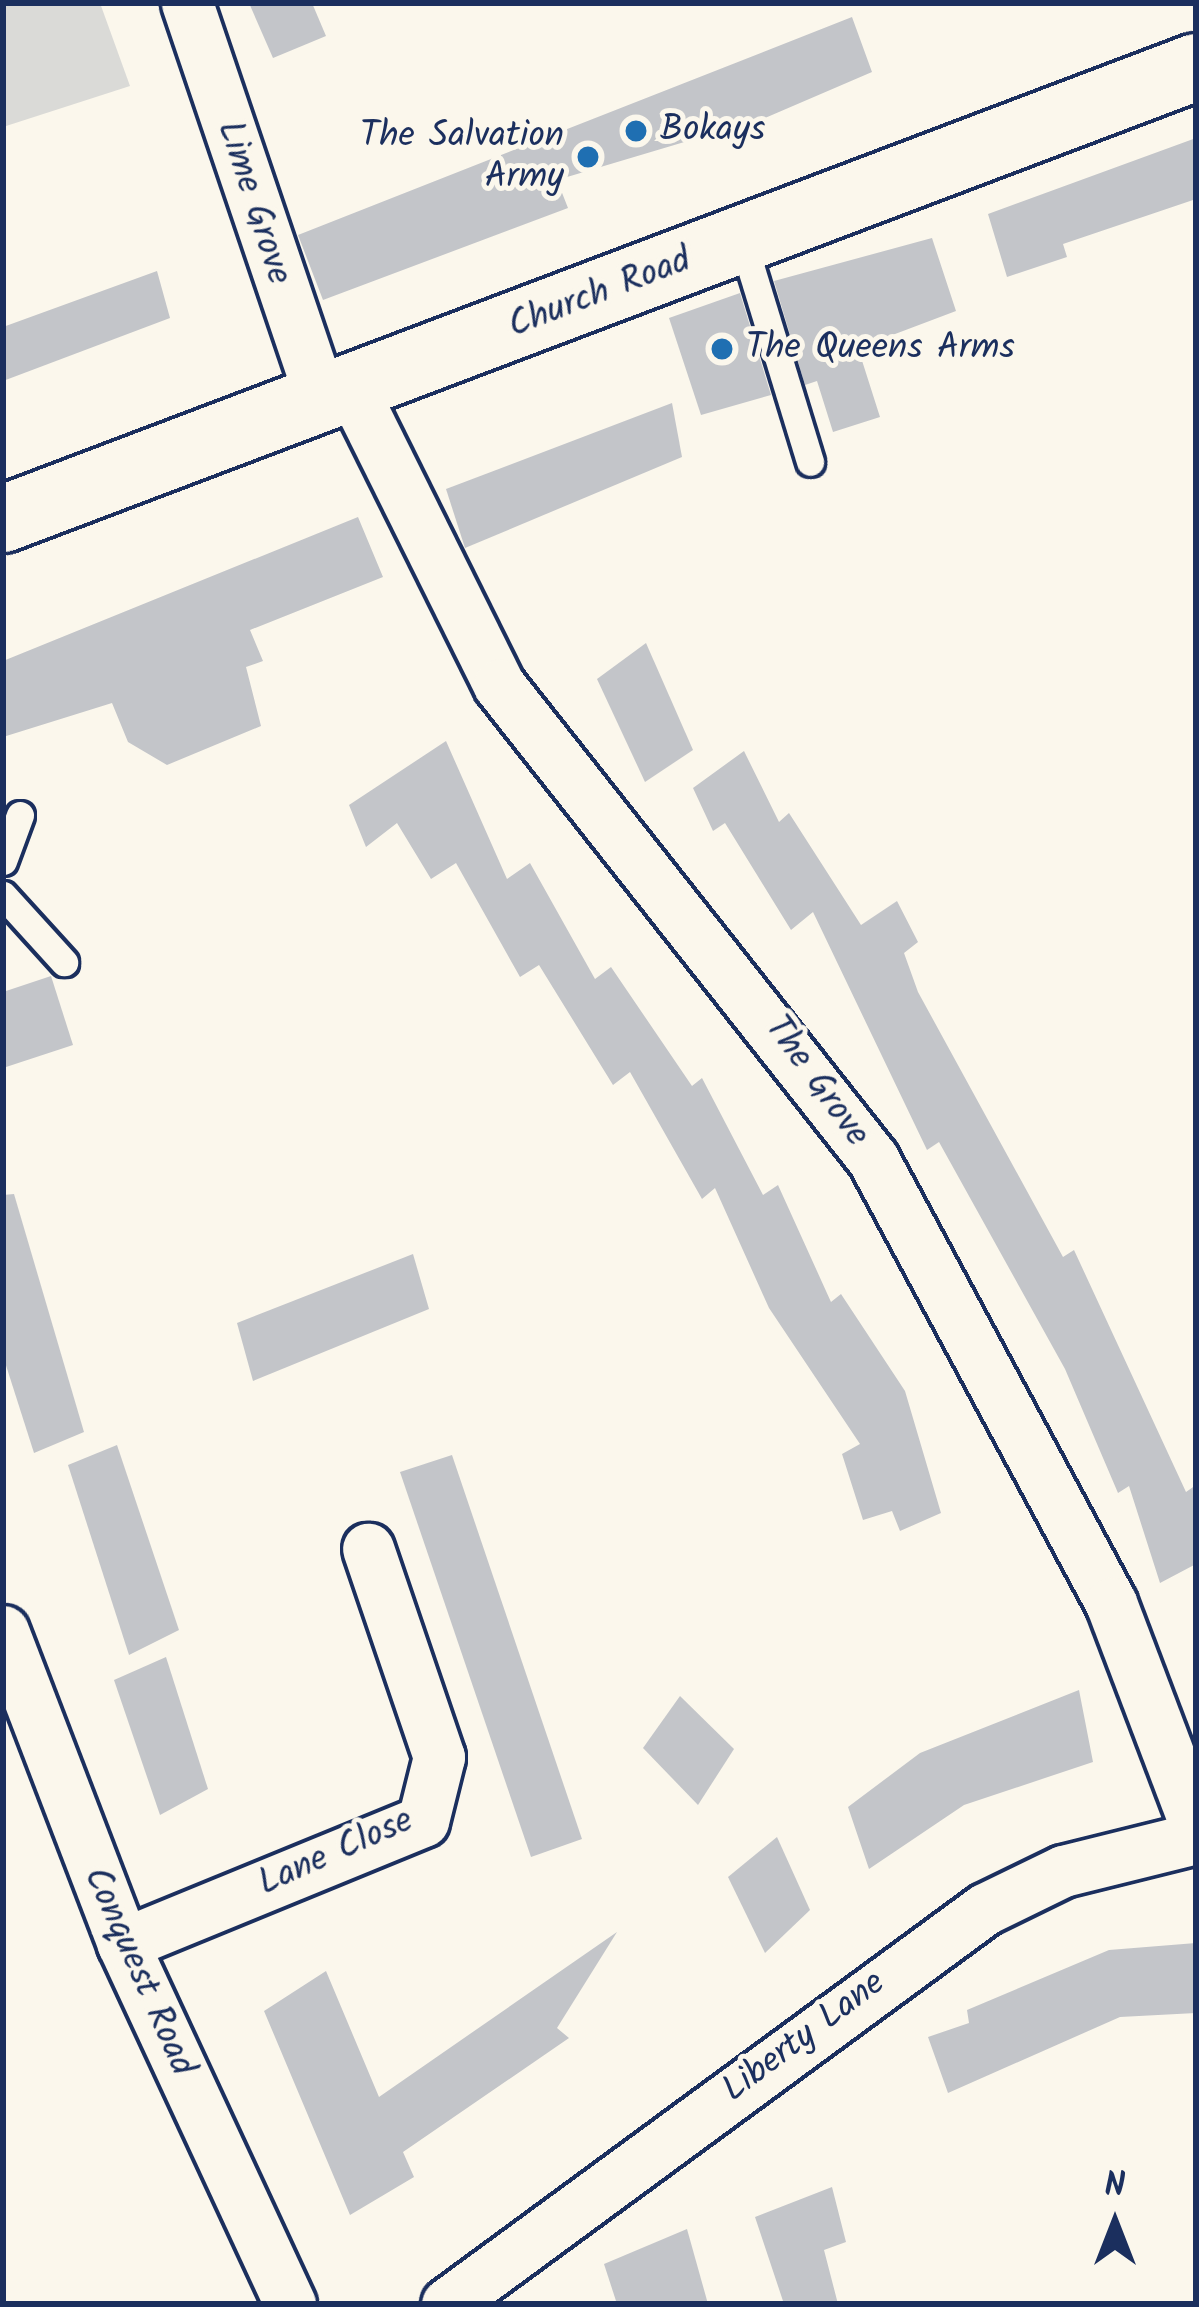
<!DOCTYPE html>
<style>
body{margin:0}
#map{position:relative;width:1199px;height:2307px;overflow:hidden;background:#fbf7ec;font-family:Kalam,sans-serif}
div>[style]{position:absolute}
.green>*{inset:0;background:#dadad7}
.building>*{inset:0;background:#c3c5c9}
.roads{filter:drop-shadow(3px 0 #1b2f5e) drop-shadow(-3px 0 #1b2f5e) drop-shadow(0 3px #1b2f5e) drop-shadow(0 -3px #1b2f5e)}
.lane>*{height:27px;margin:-13.5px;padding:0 13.5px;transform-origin:13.5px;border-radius:13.5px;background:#fbf7ec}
.street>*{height:51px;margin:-25.5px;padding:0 25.5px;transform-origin:25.5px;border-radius:25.5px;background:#fbf7ec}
.secondary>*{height:66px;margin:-33px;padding:0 33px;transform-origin:33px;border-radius:33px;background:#fbf7ec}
.dots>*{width:33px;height:33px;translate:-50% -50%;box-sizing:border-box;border:6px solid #fbf7ec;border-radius:50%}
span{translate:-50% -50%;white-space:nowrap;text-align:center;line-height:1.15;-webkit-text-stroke:10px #fbf7ec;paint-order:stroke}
.poi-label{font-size:36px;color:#1b2f5e}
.left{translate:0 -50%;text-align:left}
.right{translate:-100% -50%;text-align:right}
.street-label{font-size:36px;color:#1b2f5e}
.frame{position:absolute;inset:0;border:6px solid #1b2f5e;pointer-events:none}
.north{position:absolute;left:1055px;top:2163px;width:120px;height:120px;-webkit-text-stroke:9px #fbf7ec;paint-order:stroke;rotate:0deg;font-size:33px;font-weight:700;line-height:48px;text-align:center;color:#1b2f5e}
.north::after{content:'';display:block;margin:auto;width:42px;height:54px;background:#1b2f5e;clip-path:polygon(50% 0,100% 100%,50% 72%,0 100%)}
</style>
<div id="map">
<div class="green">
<div style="clip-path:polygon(3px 3px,100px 3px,130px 86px,3px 127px)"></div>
</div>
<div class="building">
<div style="clip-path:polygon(249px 3px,312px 3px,326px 36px,273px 58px)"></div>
<div style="clip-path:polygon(852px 17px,872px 72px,765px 118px,557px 180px,568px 208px,323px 300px,298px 235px)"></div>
<div style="clip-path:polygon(1196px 138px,1196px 199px,1063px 244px,1067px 257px,1007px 277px,988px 214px)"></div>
<div style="clip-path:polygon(932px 238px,956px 311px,858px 348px,880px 417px,833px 432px,817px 381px,805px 385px,774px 281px)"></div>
<div style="clip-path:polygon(157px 271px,170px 318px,3px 381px,3px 327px)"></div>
<div style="clip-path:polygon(740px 293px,771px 395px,701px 415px,669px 318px)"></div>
<div style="clip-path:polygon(672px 403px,682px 457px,465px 548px,446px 489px)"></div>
<div style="clip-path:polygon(358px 517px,383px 577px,250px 630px,263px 661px,246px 667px,261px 726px,167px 765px,128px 742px,112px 703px,3px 737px,3px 661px)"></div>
<div style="clip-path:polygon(646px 643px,693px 750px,645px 782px,597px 679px)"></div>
<div style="clip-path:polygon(446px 741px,507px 879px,530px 863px,595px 979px,611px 967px,692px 1086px,702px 1078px,763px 1195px,778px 1185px,831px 1302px,841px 1294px,905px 1391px,941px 1513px,900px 1531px,892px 1511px,863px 1520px,842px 1454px,860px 1444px,769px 1308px,715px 1188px,702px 1199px,630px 1072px,613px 1085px,539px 965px,520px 977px,456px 863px,431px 879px,397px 823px,366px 847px,349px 805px)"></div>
<div style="clip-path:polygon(744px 751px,779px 822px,789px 813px,861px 925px,897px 901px,918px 942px,904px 953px,918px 992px,1063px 1257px,1074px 1250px,1186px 1492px,1196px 1485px,1196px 1564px,1160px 1583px,1129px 1486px,1118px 1493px,1065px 1369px,939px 1142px,927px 1150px,813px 912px,791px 930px,725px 823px,713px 831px,693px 788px)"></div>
<div style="clip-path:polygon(51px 976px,73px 1045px,3px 1068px,3px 992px)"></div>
<div style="clip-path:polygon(14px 1194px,84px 1432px,34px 1453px,3px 1356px,3px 1195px)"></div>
<div style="clip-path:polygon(413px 1254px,429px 1309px,253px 1381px,237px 1323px)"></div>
<div style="clip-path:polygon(117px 1445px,179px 1630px,129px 1655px,68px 1465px)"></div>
<div style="clip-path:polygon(452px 1455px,582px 1839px,531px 1857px,400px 1472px)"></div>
<div style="clip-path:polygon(166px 1657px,208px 1789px,160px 1815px,114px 1680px)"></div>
<div style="clip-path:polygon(1079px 1690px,1093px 1762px,964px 1805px,869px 1869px,848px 1807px,920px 1753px)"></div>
<div style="clip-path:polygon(680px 1696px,734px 1749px,698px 1805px,643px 1748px)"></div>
<div style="clip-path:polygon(777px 1837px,810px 1910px,765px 1953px,728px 1877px)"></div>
<div style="clip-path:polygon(617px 1932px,557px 2028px,569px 2038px,403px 2152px,414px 2177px,350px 2215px,264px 2011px,326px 1971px,379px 2097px)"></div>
<div style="clip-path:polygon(1196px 1943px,1196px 2013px,1120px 2017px,948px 2093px,928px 2037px,969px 2023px,967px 2010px,1109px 1950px)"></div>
<div style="clip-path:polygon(832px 2187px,846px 2242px,824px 2250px,838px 2304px,784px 2304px,755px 2217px)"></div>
<div style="clip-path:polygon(687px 2229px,708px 2304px,617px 2304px,604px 2264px)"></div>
</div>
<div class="roads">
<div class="lane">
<div style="left:742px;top:239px;width:233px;rotate:73deg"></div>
<div style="left:3px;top:861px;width:49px;rotate:-69.7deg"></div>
<div style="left:3px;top:895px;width:91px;rotate:47.7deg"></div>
</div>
<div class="street">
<div style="left:187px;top:3px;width:420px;rotate:71.3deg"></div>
<div style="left:352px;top:389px;width:330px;rotate:63.6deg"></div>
<div style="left:499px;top:685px;width:604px;rotate:51.73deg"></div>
<div style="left:873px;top:1159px;width:504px;rotate:61.81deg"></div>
<div style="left:1111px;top:1603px;width:240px;rotate:69.2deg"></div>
<div style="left:3px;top:1631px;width:335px;rotate:69deg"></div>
<div style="left:123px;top:1944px;width:397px;rotate:65.1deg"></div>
<div style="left:123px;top:1944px;width:324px;rotate:-22.3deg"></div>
<div style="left:423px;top:1821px;width:66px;rotate:-76deg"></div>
<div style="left:439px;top:1757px;width:220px;rotate:-108.8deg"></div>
<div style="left:447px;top:2304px;width:667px;rotate:-36.29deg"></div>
<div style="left:985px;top:1909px;width:87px;rotate:-26deg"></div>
<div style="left:1063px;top:1871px;width:137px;rotate:-13.9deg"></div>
</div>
<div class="secondary">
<div style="left:3px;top:519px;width:1276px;rotate:-20.75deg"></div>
</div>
</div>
<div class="dots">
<div style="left:636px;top:131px;background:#1f6fb2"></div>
<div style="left:588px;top:157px;background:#1f6fb2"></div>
<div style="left:722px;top:349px;background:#1f6fb2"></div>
</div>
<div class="poi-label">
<span class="left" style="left:660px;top:131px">Bokays</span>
<span class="right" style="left:564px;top:157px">The Salvation<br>Army</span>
<span class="left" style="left:746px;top:349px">The Queens Arms</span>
</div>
<div class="street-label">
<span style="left:253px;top:203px;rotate:72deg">Lime Grove</span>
<span style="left:600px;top:294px;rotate:-21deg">Church Road</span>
<span style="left:816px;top:1082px;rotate:54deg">The Grove</span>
<span style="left:336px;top:1853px;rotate:-24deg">Lane Close</span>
<span style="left:138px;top:1972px;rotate:66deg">Conquest Road</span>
<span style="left:804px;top:2037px;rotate:-37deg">Liberty Lane</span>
</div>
<div class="frame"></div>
<div class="north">N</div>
</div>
